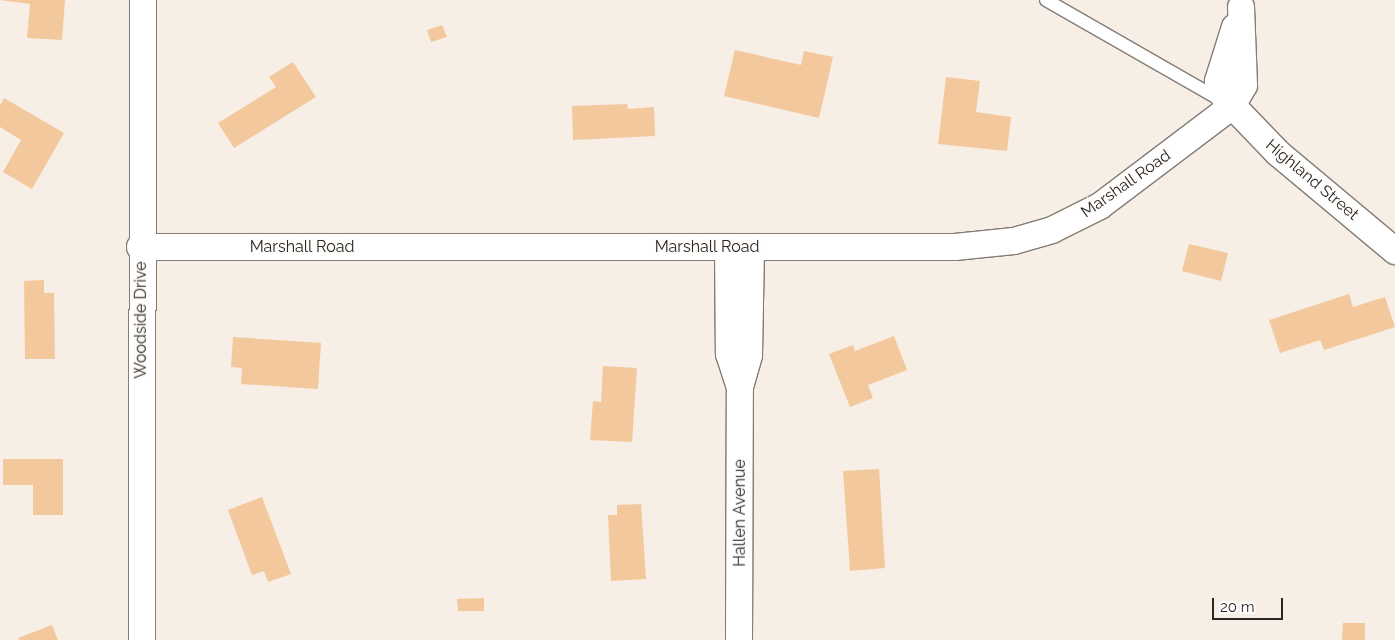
<!DOCTYPE html>
<style>
body{margin:0}
#map{position:relative;width:1395px;height:640px;overflow:hidden;background:#f7eee5;font-family:Raleway,sans-serif}
div>[style]{position:absolute}
.building>*{inset:0;background:#f3c89d}
.roads{filter:drop-shadow(1px 0 #837b74) drop-shadow(-1px 0 #837b74) drop-shadow(0 1px #837b74) drop-shadow(0 -1px #837b74)}
.service>*{height:12px;margin:-6px;padding:0 6px;transform-origin:6px;border-radius:6px;background:#fff}
.minor>*{height:26px;margin:-13px;padding:0 13px;transform-origin:13px;border-radius:13px;background:#fff}
span{translate:-50% -50%;white-space:nowrap;text-align:center;line-height:1.15;-webkit-text-stroke:4.5px #fefdfb;paint-order:stroke}
.street-label{font-size:16px;color:#2a2623}
.scale{position:absolute;left:1212px;top:598px;width:71px;height:22px;box-sizing:border-box;border:2px solid #2a2623;border-top:0;padding-left:6px;font-size:15px;line-height:18px;white-space:nowrap;color:#2a2623;-webkit-text-stroke:4px #fefdfb;paint-order:stroke}
</style>
<div id="map">
<div class="building">
<div style="clip-path:polygon(0 0,65px 0,62px 40px,27px 38px,30px 4px)"></div>
<div style="clip-path:polygon(442px 25px,447px 37px,431px 42px,427px 30px)"></div>
<div style="clip-path:polygon(735px 50px,801px 65px,804px 51px,833px 57px,819px 118px,724px 96px)"></div>
<div style="clip-path:polygon(293px 62px,316px 97px,234px 148px,218px 123px,276px 87px,269px 77px)"></div>
<div style="clip-path:polygon(946px 77px,980px 81px,976px 112px,1011px 117px,1007px 151px,938px 144px)"></div>
<div style="clip-path:polygon(4px 98px,64px 133px,32px 189px,3px 172px,21px 140px,0 127px,0 105px)"></div>
<div style="clip-path:polygon(627px 104px,628px 109px,654px 107px,655px 136px,573px 140px,572px 106px)"></div>
<div style="clip-path:polygon(1189px 244px,1228px 253px,1221px 281px,1182px 271px)"></div>
<div style="clip-path:polygon(44px 280px,44px 293px,54px 293px,55px 359px,25px 359px,24px 281px)"></div>
<div style="clip-path:polygon(1349px 294px,1353px 307px,1385px 297px,1395px 327px,1324px 350px,1320px 340px,1280px 353px,1269px 320px)"></div>
<div style="clip-path:polygon(894px 336px,907px 370px,868px 385px,873px 398px,850px 407px,829px 354px,853px 345px,855px 351px)"></div>
<div style="clip-path:polygon(233px 337px,321px 343px,318px 389px,241px 384px,242px 368px,231px 367px)"></div>
<div style="clip-path:polygon(603px 366px,637px 368px,632px 442px,590px 440px,593px 401px,601px 402px)"></div>
<div style="clip-path:polygon(3px 459px,63px 459px,63px 515px,33px 515px,33px 485px,3px 485px)"></div>
<div style="clip-path:polygon(879px 469px,885px 568px,850px 571px,843px 471px)"></div>
<div style="clip-path:polygon(262px 497px,291px 574px,268px 582px,264px 571px,252px 575px,228px 510px)"></div>
<div style="clip-path:polygon(641px 504px,646px 579px,611px 581px,608px 515px,617px 515px,617px 505px)"></div>
<div style="clip-path:polygon(484px 598px,484px 611px,458px 611px,457px 599px)"></div>
<div style="clip-path:polygon(1343px 623px,1365px 623px,1365px 640px,1342px 640px)"></div>
<div style="clip-path:polygon(52px 625px,58px 640px,19px 640px,18px 638px)"></div>
</div>
<div class="roads">
<div class="service">
<div style="left:1046px;top:0;width:205px;rotate:29.8deg"></div>
</div>
<div class="minor">
<div style="left:1235px;top:27px;width:57px;rotate:107.5deg"></div>
<div style="left:1218px;top:81px;width:18px;rotate:68deg"></div>
<div style="left:1225px;top:98px;width:76px;rotate:46.1deg"></div>
<div style="left:1278px;top:153px;width:153px;rotate:39.9deg"></div>
<div style="left:140px;top:247px;width:815px"></div>
<div style="left:955px;top:247px;width:59px;rotate:-5.8deg"></div>
<div style="left:1014px;top:241px;width:40px;rotate:-16deg"></div>
<div style="left:1052px;top:230px;width:54px;rotate:-26.6deg"></div>
<div style="left:1100px;top:206px;width:166px;rotate:-37.1deg"></div>
<div style="left:1232px;top:106px;width:24px;rotate:-60deg"></div>
<div style="left:1244px;top:85px;width:78px;rotate:-92.2deg"></div>
<div style="left:728px;top:247px;width:107px;rotate:89.5deg"></div>
<div style="left:729px;top:354px;width:35px;rotate:72deg"></div>
<div style="left:142px;top:640px;width:640px;rotate:-89.91deg"></div>
<div style="left:739px;top:640px;width:253px;rotate:-89.8deg"></div>
<div style="left:740px;top:387px;width:33px;rotate:-74deg"></div>
<div style="left:749px;top:355px;width:108px;rotate:-88.9deg"></div>
</div>
</div>
<div class="street-label">
<span style="left:1312px;top:180px;rotate:40deg">Highland Street</span>
<span style="left:1126px;top:184px;rotate:-35deg">Marshall Road</span>
<span style="left:302px;top:247px">Marshall Road</span>
<span style="left:707px;top:247px">Marshall Road</span>
<span style="left:141px;top:320px;rotate:-90deg">Woodside Drive</span>
<span style="left:740px;top:513px;rotate:-90deg">Hallen Avenue</span>
</div>
<div class="scale">20 m</div>
</div>
